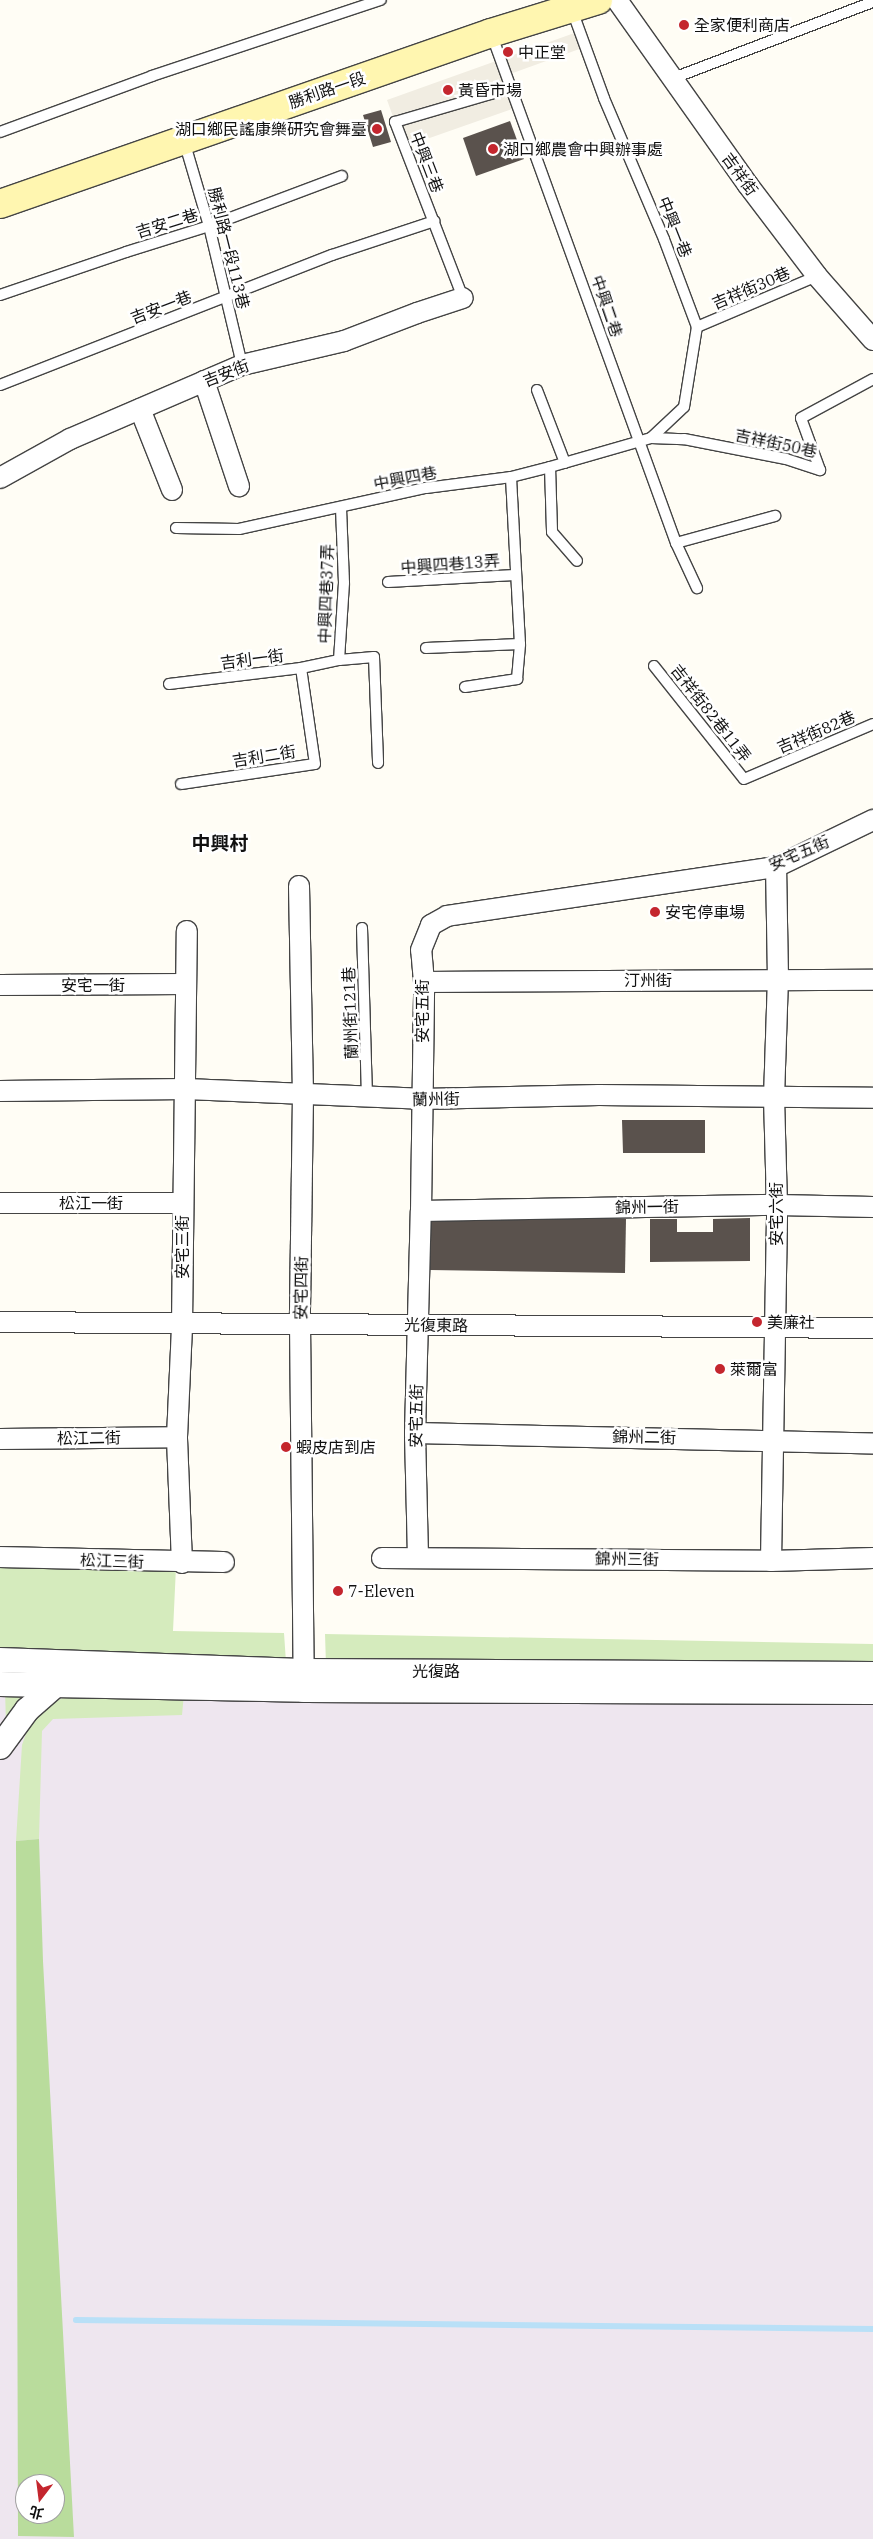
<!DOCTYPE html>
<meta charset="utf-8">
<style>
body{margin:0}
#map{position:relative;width:873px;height:2539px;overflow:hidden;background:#fffdf5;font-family:"IBM Plex Serif","Noto Sans TC",serif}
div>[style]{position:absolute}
.industrial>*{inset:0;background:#eee6ef}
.green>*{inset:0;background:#d5ebbd}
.forest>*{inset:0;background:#b9dc9c}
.plaza>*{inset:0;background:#f1ede2}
.stream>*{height:5.5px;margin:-2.75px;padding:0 2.75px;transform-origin:2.75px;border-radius:2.75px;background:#b9e0f7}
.building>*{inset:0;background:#5a524d}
.roads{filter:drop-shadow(1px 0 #444) drop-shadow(-1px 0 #444) drop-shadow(0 1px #444) drop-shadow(0 -1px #444)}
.service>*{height:10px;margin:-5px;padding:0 5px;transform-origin:5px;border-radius:5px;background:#fff}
.minor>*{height:20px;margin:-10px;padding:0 10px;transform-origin:10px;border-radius:10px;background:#fff}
.tertiary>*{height:24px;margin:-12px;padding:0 12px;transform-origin:12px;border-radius:12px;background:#fff}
.secondary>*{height:28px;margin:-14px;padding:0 14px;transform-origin:14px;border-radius:14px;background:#fff6b0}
.dots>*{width:14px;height:14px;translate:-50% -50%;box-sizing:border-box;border:2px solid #fff;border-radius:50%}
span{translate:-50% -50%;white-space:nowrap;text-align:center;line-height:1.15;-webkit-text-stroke:5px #fff;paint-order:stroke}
.poi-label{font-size:16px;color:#111}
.left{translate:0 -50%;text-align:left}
.right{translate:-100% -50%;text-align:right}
.street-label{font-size:16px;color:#111}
.quarter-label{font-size:19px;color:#111;font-weight:700}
.north{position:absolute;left:15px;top:2474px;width:50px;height:50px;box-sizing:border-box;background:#fff;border:1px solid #a0a0a0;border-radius:50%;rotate:195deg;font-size:14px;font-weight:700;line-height:20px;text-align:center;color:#111}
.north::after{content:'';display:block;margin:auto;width:18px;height:22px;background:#c4262e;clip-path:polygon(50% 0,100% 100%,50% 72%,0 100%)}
</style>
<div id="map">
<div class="industrial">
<div style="clip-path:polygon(evenodd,0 1677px,873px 1684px,873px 2539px,0 2539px,0 1677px,25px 2484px,55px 2484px,55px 2514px,25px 2514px,25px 2484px)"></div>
</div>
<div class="green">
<div style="clip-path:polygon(0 1562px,176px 1567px,173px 1631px,284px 1633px,286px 1662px,0 1655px)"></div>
<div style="clip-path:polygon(325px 1634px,873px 1644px,873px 1669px,326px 1666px)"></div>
<div style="clip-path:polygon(5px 1688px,34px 1689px,6px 1726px)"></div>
<div style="clip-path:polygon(72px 1693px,184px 1694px,182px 1715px,53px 1719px,42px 1731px,39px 1839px,16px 1841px,22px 1745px,30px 1722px,51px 1704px)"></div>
</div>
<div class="forest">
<div style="clip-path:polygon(evenodd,39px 1839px,43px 1961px,74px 2537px,18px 2536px,16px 1841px,39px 1839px,25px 2484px,55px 2484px,55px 2514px,25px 2514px,25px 2484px)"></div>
</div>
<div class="plaza">
<div style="clip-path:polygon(580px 31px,585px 47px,507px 75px,518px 107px,404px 147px,387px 100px)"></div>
</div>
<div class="stream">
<div style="left:76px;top:2320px;width:797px;rotate:0.65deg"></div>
</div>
<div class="building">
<div style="clip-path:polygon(381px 110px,391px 142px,373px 147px,363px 115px)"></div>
<div style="clip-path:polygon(510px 121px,524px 159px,476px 176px,463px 138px)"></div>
<div style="clip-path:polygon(622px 1120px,705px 1120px,705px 1153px,623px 1153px)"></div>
<div style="clip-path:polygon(430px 1216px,626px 1219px,625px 1273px,430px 1270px)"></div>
<div style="clip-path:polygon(750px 1218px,750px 1261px,650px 1262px,650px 1219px,677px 1219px,677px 1232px,713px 1232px,713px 1219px)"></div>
</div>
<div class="roads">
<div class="service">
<div style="left:491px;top:33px;width:543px;rotate:70.06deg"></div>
<div style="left:676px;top:543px;width:50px;rotate:65deg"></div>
<div style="left:671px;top:79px;width:216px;rotate:-20.9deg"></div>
<div style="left:0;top:132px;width:162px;rotate:-20.2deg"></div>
<div style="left:152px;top:76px;width:241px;rotate:-18.4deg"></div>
<div style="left:184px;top:141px;width:89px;rotate:73.6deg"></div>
<div style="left:209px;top:226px;width:143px;rotate:76.6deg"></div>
<div style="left:0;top:295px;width:133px;rotate:-18.8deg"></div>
<div style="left:126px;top:252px;width:87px;rotate:-17.4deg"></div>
<div style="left:209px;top:226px;width:142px;rotate:-20.6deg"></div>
<div style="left:463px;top:298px;width:189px;rotate:-111.1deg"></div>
<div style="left:395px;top:122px;width:121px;rotate:-16.3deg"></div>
<div style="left:697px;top:327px;width:130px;rotate:-23deg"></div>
<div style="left:0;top:385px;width:357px;rotate:-21.4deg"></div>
<div style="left:332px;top:255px;width:108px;rotate:-18.4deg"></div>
<div style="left:537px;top:390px;width:78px;rotate:69deg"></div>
<div style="left:651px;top:438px;width:33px;rotate:2deg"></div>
<div style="left:684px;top:439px;width:104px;rotate:11.1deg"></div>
<div style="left:786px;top:459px;width:36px;rotate:18deg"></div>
<div style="left:820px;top:470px;width:55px;rotate:-110.1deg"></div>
<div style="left:801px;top:418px;width:82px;rotate:-28.4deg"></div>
<div style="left:550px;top:467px;width:65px;rotate:88.2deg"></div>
<div style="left:552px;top:532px;width:38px;rotate:49deg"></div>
<div style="left:176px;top:528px;width:63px;rotate:0.9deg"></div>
<div style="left:239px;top:529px;width:191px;rotate:-12.4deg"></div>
<div style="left:426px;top:488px;width:86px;rotate:-7.4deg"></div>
<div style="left:511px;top:477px;width:40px;rotate:-14.4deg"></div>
<div style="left:550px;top:467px;width:105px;rotate:-16deg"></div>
<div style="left:651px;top:438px;width:45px;rotate:-43.2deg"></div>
<div style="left:684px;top:407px;width:81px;rotate:-80.8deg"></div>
<div style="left:697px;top:327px;width:94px;rotate:-110.6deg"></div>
<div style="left:664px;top:239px;width:153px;rotate:-113.1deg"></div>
<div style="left:604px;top:98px;width:94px;rotate:-110deg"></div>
<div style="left:676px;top:543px;width:103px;rotate:-15.3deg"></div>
<div style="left:388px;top:582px;width:127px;rotate:-3.2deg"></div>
<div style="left:426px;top:648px;width:94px;rotate:-2.4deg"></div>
<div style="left:339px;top:660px;width:77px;rotate:-86.3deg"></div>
<div style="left:344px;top:583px;width:75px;rotate:-92.3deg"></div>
<div style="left:654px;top:666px;width:144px;rotate:51.5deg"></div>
<div style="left:744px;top:779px;width:140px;rotate:-23.1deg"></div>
<div style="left:169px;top:684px;width:133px;rotate:-6.9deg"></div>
<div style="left:301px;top:668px;width:39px;rotate:-12deg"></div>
<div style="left:339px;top:660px;width:35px;rotate:-5deg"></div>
<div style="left:374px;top:657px;width:106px;rotate:87.8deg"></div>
<div style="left:465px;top:687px;width:53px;rotate:-8.7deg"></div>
<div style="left:517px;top:679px;width:35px;rotate:-85deg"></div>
<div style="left:520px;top:644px;width:167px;rotate:-93.1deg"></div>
<div style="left:181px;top:784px;width:135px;rotate:-8.5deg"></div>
<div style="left:315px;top:764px;width:97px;rotate:-98.3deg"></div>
<div style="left:362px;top:928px;width:170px;rotate:88.3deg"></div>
</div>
<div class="minor">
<div style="left:617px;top:0;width:227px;rotate:54.7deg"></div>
<div style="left:748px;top:185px;width:114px;rotate:52.8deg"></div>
<div style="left:817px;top:276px;width:85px;rotate:48.8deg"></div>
<div style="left:204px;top:381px;width:111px;rotate:71.6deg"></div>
<div style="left:140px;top:409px;width:87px;rotate:68.4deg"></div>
<div style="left:0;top:478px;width:80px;rotate:-29.1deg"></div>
<div style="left:70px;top:439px;width:187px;rotate:-23.3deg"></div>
<div style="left:242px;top:365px;width:105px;rotate:-13.2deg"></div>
<div style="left:344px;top:341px;width:78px;rotate:-21deg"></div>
<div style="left:417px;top:313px;width:48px;rotate:-18.1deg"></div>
<div style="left:299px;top:886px;width:209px;rotate:88.9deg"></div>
<div style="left:303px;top:1095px;width:228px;rotate:90.8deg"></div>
<div style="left:300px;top:1323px;width:363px;rotate:89.4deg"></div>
<div style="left:424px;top:982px;width:449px;rotate:-0.3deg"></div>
<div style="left:0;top:985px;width:186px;rotate:-0.3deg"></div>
<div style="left:0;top:1091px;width:186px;rotate:-0.6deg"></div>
<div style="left:186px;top:1089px;width:235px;rotate:2.4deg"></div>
<div style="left:421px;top:1099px;width:178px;rotate:-1.3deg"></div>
<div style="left:599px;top:1095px;width:274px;rotate:0.6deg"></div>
<div style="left:0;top:1203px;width:182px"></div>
<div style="left:421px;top:1211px;width:356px;rotate:-1deg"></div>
<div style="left:777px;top:1205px;width:96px;rotate:1.2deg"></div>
<div style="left:0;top:1322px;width:873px;rotate:0.39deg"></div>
<div style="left:415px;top:1433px;width:458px;rotate:1.3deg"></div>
<div style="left:0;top:1439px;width:177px;rotate:-0.6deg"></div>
<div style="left:0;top:1557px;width:224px;rotate:1.3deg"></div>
<div style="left:418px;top:1557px;width:124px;rotate:-91.4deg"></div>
<div style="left:415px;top:1433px;width:222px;rotate:-88.5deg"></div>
<div style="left:421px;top:1211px;width:229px;rotate:-89.2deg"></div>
<div style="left:424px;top:982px;width:32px;rotate:-95deg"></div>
<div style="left:421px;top:950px;width:27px;rotate:-68deg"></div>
<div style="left:431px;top:925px;width:18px;rotate:-29deg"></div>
<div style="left:447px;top:916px;width:333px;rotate:-8.5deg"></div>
<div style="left:776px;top:867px;width:108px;rotate:-25.9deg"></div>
<div style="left:382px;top:1558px;width:389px;rotate:0.4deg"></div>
<div style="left:771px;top:1561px;width:102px;rotate:-1.7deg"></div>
<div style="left:771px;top:1561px;width:356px;rotate:-89deg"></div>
<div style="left:777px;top:1205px;width:107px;rotate:-91.6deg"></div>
<div style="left:774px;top:1098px;width:119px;rotate:-88.1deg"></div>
<div style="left:778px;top:979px;width:112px;rotate:-91deg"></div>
<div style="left:182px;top:1563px;width:126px;rotate:-92.3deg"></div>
<div style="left:177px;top:1437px;width:112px;rotate:-87.4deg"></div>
<div style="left:182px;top:1325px;width:394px;rotate:-89.3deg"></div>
</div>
<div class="tertiary">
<div style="left:0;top:1660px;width:302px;rotate:2.1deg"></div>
<div style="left:302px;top:1671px;width:571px;rotate:0.3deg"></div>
<div style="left:0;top:1684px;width:304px;rotate:1.1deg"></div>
<div style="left:304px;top:1690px;width:569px;rotate:0.2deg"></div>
<div style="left:0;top:1747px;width:46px;rotate:-53.9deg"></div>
<div style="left:27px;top:1710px;width:41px;rotate:-41.1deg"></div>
</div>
<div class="secondary">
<div style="left:0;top:204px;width:520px;rotate:-19.2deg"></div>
<div style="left:491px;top:33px;width:112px;rotate:-17.1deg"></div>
</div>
</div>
<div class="dots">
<div style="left:684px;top:25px;background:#c4262e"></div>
<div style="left:508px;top:52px;background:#c4262e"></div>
<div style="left:448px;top:90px;background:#c4262e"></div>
<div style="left:377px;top:129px;background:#c4262e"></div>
<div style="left:493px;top:149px;background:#c4262e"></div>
<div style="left:655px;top:912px;background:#c4262e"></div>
<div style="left:757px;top:1322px;background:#c4262e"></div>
<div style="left:720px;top:1369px;background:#c4262e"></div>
<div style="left:286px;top:1447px;background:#c4262e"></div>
<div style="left:338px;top:1591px;background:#c4262e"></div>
</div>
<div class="poi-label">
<span class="left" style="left:694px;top:25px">全家便利商店</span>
<span class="left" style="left:518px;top:52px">中正堂</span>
<span class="left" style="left:458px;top:90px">黃昏市場</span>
<span class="right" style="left:367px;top:129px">湖口鄉民謠康樂研究會舞臺</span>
<span class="left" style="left:503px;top:149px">湖口鄉農會中興辦事處</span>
<span class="left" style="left:665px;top:912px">安宅停車場</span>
<span class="left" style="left:767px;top:1322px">美廉社</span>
<span class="left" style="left:730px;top:1369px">萊爾富</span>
<span class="left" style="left:296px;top:1447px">蝦皮店到店</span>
<span class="left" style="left:348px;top:1591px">7-Eleven</span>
</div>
<div class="street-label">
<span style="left:327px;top:90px;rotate:-19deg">勝利路一段</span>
<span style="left:427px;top:162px;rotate:69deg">中興三巷</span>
<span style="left:740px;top:174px;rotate:54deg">吉祥街</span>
<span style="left:167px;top:223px;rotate:-17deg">吉安二巷</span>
<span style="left:675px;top:227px;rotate:68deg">中興一巷</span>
<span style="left:229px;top:248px;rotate:76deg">勝利路一段113巷</span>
<span style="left:751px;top:288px;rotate:-23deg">吉祥街30巷</span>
<span style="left:607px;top:306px;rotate:71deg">中興二巷</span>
<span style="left:161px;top:307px;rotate:-21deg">吉安一巷</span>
<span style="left:226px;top:373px;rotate:-21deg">吉安街</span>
<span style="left:776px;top:443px;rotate:12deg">吉祥街50巷</span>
<span style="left:405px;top:478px;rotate:-11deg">中興四巷</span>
<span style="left:450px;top:564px;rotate:-4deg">中興四巷13弄</span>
<span style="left:326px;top:594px;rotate:-88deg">中興四巷37弄</span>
<span style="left:252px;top:659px;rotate:-7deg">吉利一街</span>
<span style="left:711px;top:713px;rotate:52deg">吉祥街82巷11弄</span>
<span style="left:816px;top:732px;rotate:-23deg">吉祥街82巷</span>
<span style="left:264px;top:756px;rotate:-9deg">吉利二街</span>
<span style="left:799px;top:853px;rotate:-23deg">安宅五街</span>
<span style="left:648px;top:980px">汀州街</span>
<span style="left:93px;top:985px">安宅一街</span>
<span style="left:422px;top:1011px;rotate:-90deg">安宅五街</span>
<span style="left:350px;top:1013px;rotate:-92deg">蘭州街121巷</span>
<span style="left:436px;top:1099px;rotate:-1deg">蘭州街</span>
<span style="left:91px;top:1203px">松江一街</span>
<span style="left:647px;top:1207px;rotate:-1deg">錦州一街</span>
<span style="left:776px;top:1214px;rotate:-90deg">安宅六街</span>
<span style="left:182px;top:1247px;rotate:-90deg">安宅三街</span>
<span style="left:301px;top:1288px;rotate:-89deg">安宅四街</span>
<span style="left:436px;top:1325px;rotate:1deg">光復東路</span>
<span style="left:416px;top:1416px;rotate:-89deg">安宅五街</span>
<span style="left:644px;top:1437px;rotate:1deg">錦州二街</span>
<span style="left:89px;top:1438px;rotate:-1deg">松江二街</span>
<span style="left:627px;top:1559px;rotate:1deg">錦州三街</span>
<span style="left:112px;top:1561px;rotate:2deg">松江三街</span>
<span style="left:436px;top:1671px">光復路</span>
</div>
<div class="quarter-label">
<span style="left:220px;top:844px">中興村</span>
</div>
<div class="north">北</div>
</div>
